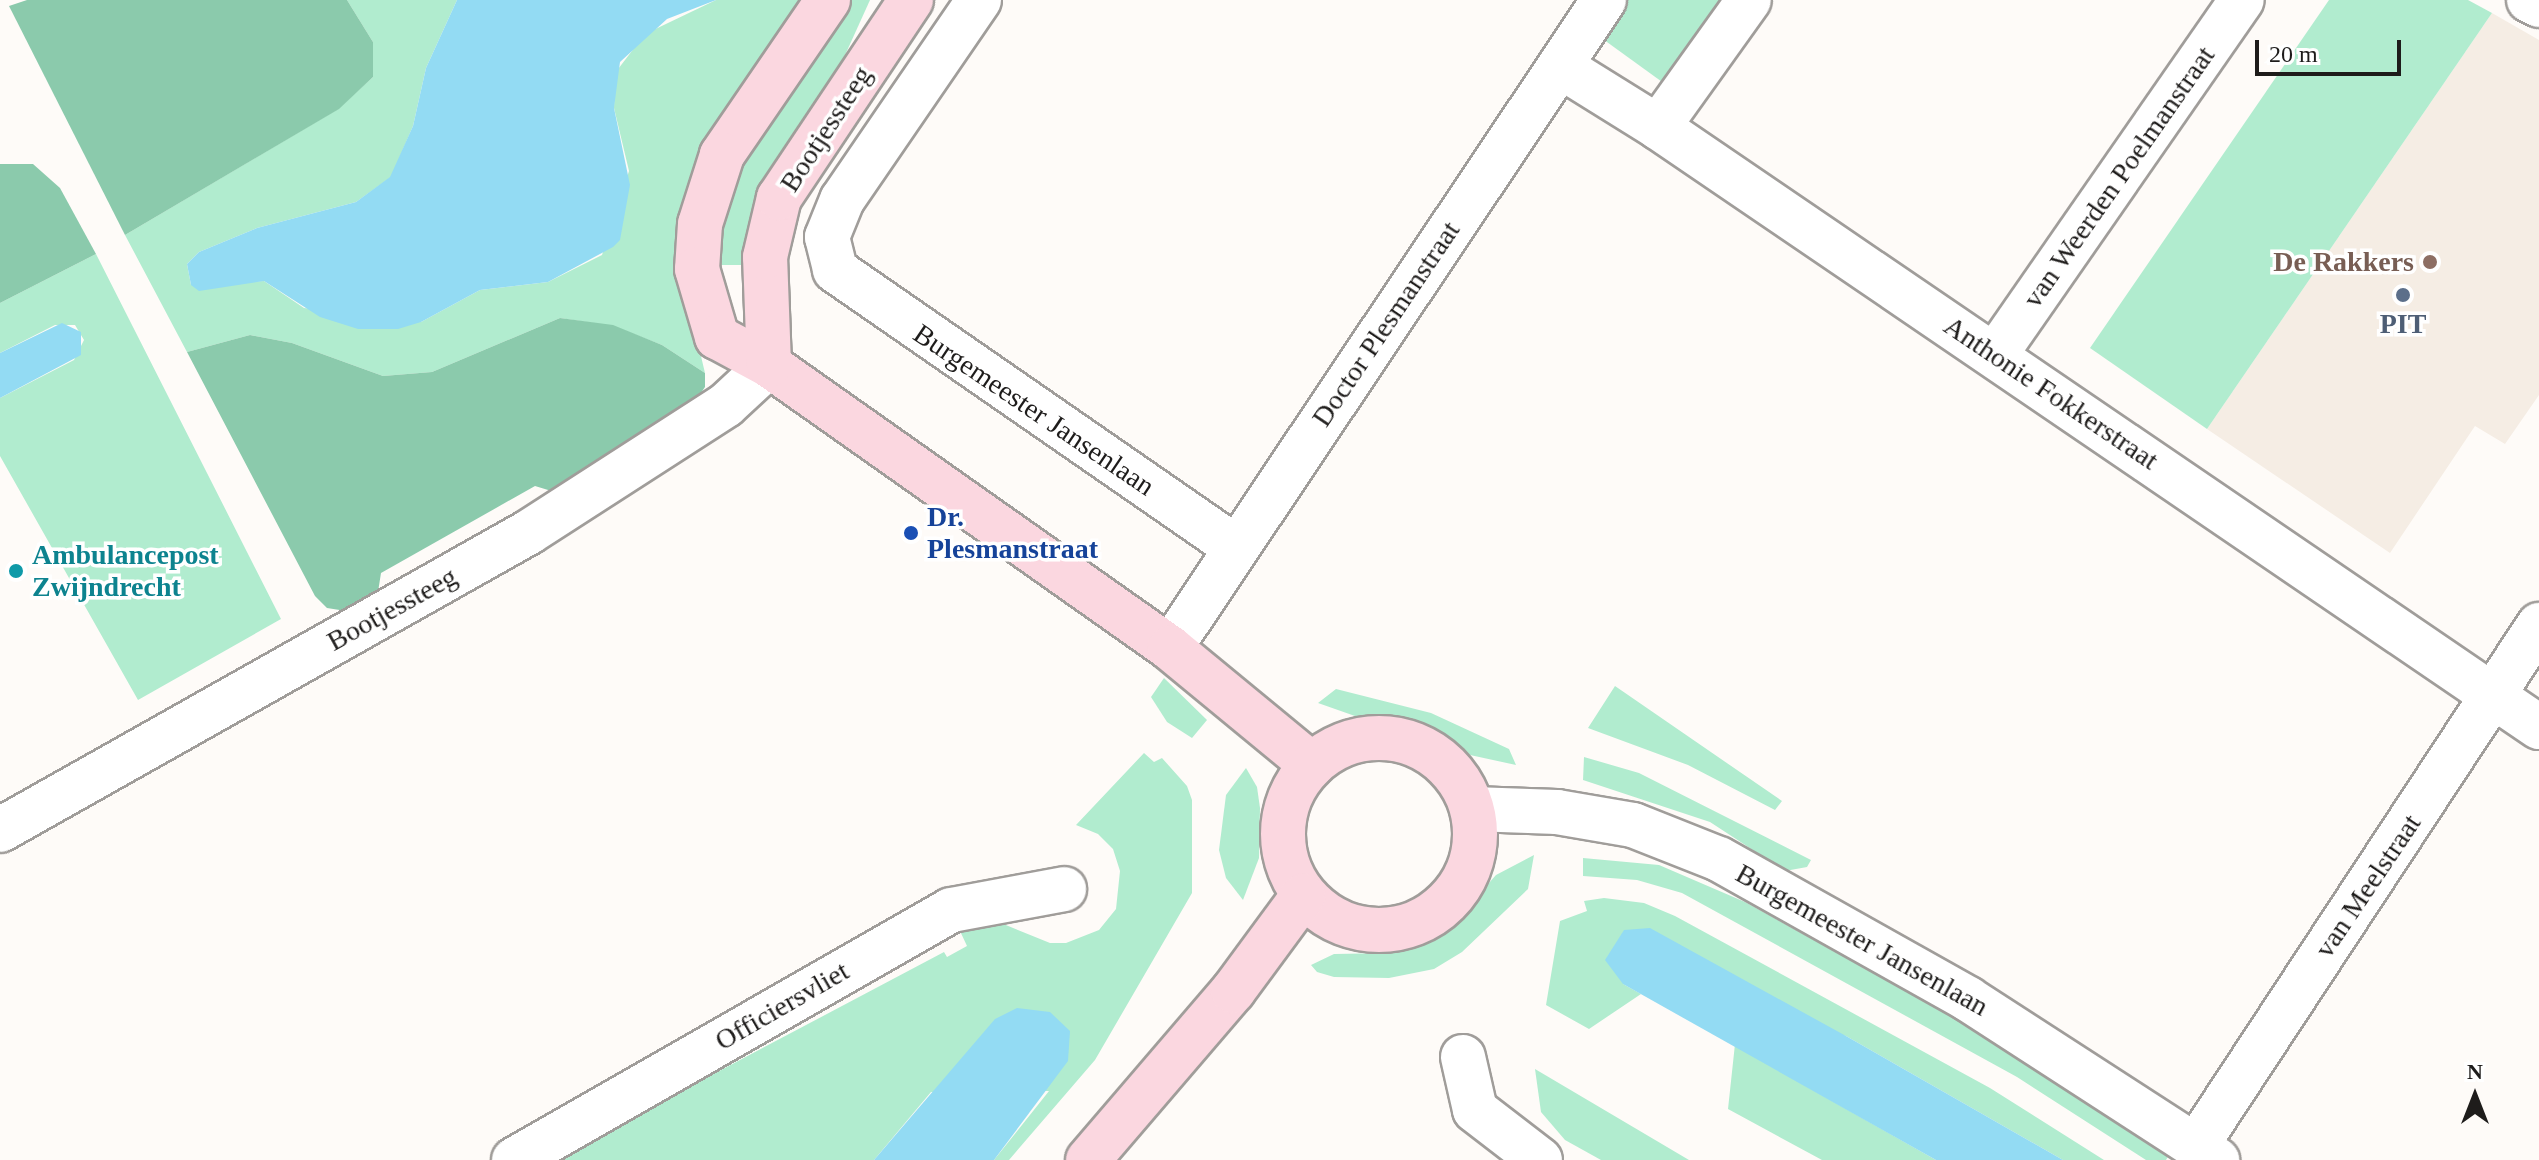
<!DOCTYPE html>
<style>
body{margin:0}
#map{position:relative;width:2539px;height:1160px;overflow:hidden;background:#fefbf8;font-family:Georgia,serif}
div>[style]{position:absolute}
.built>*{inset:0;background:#f5ede4}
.green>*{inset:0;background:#b1eccf}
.forest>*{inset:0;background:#8bcaac}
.water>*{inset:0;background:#93dbf3}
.roads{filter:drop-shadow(2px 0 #a09d9a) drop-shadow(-2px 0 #a09d9a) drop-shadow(0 2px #a09d9a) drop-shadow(0 -2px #a09d9a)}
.minor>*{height:44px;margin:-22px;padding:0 22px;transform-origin:22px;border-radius:22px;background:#fff}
.major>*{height:44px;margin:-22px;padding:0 22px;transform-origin:22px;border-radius:22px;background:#fbd7e0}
.major>.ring{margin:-22px;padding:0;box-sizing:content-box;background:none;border:44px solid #fbd7e0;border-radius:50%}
.dots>*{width:22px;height:22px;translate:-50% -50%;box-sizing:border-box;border:4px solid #fff;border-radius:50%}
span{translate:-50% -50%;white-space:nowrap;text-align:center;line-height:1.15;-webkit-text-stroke:7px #fff;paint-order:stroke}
.street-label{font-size:28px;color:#1e1c1b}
.education-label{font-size:28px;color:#785e54;font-weight:700}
.right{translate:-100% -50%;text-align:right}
.service-label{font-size:28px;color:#4e5e75;font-weight:700}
.transit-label{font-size:28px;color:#164399;font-weight:700}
.left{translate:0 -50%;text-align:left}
.culture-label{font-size:28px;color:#0d838f;font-weight:700}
.north{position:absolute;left:2435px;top:1056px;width:80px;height:80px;-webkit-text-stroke:6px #fff;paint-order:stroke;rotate:0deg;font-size:22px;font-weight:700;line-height:32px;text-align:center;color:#1e1c1b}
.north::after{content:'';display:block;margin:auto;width:28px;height:36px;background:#1e1c1b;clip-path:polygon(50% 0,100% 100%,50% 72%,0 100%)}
.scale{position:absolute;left:2255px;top:40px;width:146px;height:36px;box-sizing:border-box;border:4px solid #1e1c1b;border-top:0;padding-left:10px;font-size:24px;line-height:28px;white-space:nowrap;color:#1e1c1b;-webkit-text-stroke:6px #fff;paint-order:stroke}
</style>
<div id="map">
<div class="built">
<div style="clip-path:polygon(2492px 13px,2539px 40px,2539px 395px,2505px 444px,2475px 426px,2390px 553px,2207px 429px)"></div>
</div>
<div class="green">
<div style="clip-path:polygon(347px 0,457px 0,426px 68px,413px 126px,391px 177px,356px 202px,257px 228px,199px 252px,187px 264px,191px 285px,264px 281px,304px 308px,421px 322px,480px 290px,548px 282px,602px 255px,629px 171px,614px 108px,615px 73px,645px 34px,716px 0,813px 0,723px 131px,695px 331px,705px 373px,662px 345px,613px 326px,560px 318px,432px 372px,383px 376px,292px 343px,250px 335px,187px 352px,125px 235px,338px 109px,373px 77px,373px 42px)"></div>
<div style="clip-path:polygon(847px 0,870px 0,750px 265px,717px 265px,734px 171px)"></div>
<div style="clip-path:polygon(1624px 0,1737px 0,1676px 92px,1600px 37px)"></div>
<div style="clip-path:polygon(2329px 0,2468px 0,2492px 13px,2207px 429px,2090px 348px)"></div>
<div style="clip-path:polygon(96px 254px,281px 619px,138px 700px,0 456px,0 398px,74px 360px,84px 340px,75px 325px,55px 325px,0 353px,0 303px)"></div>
<div style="clip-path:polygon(1164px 678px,1207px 720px,1192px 738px,1167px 722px,1151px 697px)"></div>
<div style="clip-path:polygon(1615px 686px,1782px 801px,1775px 810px,1688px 765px,1588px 728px)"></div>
<div style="clip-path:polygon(1336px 689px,1431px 713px,1509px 749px,1516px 765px,1470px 755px,1423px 725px,1401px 717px,1355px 716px,1318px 703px)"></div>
<div style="clip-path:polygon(1144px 753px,1154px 762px,1162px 758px,1187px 786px,1192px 800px,1192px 893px,1095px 1060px,1009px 1160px,994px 1160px,1049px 1091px,931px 1092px,874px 1160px,551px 1160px,944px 952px,947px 957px,967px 946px,960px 931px,996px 921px,1050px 943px,1066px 943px,1099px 930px,1116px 909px,1120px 871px,1113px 849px,1098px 834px,1076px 825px)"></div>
<div style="clip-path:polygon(1584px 757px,1639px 773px,1811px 860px,1807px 867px,1785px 871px,1710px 822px,1583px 780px)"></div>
<div style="clip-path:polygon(1246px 768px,1257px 787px,1260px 808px,1259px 858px,1243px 900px,1226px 878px,1219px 850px,1226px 795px)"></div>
<div style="clip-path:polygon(1534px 855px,1528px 889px,1462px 952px,1434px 969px,1389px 978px,1334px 977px,1317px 972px,1311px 965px,1334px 954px,1391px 953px,1443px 935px,1496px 875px)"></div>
<div style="clip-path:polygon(1583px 858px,1659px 865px,1745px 902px,1960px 1021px,2169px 1155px,2166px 1160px,2146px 1160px,2017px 1077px,1682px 893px,1637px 880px,1583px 876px)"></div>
<div style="clip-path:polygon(1604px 898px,1644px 903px,1675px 916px,1990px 1088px,2104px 1160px,2063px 1160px,1846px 1036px,1623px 984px,1641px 994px,1589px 1029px,1546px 1005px,1560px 921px,1587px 911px,1584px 901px)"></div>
<div style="clip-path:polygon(1735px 1044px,1737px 1047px,1936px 1160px,1822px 1160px,1728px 1109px)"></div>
<div style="clip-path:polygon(1535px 1069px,1689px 1160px,1601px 1160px,1565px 1140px,1541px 1112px)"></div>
</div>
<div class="forest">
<div style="clip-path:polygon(27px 0,347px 0,373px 42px,373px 77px,339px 109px,125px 235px,9px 6px)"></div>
<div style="clip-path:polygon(0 164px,33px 164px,60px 188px,96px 254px,0 303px)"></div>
<div style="clip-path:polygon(560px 318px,613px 325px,662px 345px,705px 373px,705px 387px,694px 403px,558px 493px,535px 486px,381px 573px,378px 592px,346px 611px,327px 608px,315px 596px,187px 352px,250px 335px,292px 343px,383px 376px,432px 372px)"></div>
</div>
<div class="water">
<div style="clip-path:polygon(457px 0,716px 0,667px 19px,620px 62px,614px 108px,630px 185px,620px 240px,613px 247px,548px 282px,480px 290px,421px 322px,398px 329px,358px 329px,320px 317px,264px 281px,199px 291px,191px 285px,187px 264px,199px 252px,257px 228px,356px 202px,390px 177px,413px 126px,426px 68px)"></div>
<div style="clip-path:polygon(62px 323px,81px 332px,81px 355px,0 398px,0 353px)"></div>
<div style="clip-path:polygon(1650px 928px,1846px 1036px,2063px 1160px,1936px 1160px,1623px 984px,1605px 960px,1624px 930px)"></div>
<div style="clip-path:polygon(1017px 1008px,1050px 1012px,1070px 1031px,1068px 1061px,994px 1160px,874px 1160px,995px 1019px)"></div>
</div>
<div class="roads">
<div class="minor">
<div style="left:979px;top:0;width:242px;rotate:124.4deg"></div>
<div style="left:842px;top:200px;width:40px;rotate:112deg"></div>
<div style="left:827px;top:237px;width:34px;rotate:76deg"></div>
<div style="left:835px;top:270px;width:487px;rotate:34.7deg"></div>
<div style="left:2529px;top:0;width:11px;rotate:27deg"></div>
<div style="left:1560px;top:66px;width:115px;rotate:31.9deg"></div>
<div style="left:1658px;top:127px;width:1066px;rotate:34.26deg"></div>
<div style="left:1658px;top:127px;width:156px;rotate:-54.4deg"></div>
<div style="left:1995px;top:355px;width:432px;rotate:-55.2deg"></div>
<div style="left:1170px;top:648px;width:780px;rotate:-56.19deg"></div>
<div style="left:1473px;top:809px;width:84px;rotate:2deg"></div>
<div style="left:1557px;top:812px;width:77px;rotate:9.7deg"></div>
<div style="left:1633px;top:825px;width:92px;rotate:21.6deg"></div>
<div style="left:1719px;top:859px;width:286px;rotate:29.3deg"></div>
<div style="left:1968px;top:999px;width:297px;rotate:32.9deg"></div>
<div style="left:0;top:830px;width:607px;rotate:-29.39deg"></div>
<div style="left:529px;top:532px;width:234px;rotate:-32.8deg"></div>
<div style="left:726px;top:405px;width:59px;rotate:-42.9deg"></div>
<div style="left:1463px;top:1057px;width:54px;rotate:77.2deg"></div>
<div style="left:1475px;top:1110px;width:82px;rotate:37.6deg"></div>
<div style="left:2196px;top:1146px;width:624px;rotate:-56.64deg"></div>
<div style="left:514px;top:1160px;width:503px;rotate:-29.77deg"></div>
<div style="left:951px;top:910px;width:115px;rotate:-10.5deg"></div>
</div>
<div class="major">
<div style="left:828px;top:0;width:188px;rotate:124.4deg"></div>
<div style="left:722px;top:155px;width:72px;rotate:107.7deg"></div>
<div style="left:700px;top:224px;width:45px;rotate:93.8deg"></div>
<div style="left:697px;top:269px;width:71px;rotate:73.6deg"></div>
<div style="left:717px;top:337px;width:59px;rotate:28.3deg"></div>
<div style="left:769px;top:365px;width:491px;rotate:35.2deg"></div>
<div style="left:1170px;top:648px;width:184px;rotate:39.5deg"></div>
<div style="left:769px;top:365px;width:108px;rotate:-92.1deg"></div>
<div style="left:765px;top:257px;width:61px;rotate:-76.7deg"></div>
<div style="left:779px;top:198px;width:238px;rotate:-56.3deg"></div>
<div class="ring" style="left:1283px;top:738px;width:148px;height:148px"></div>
<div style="left:1088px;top:1160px;width:223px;rotate:-49.4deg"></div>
<div style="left:1233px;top:991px;width:118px;rotate:-53.6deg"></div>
</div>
</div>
<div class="dots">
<div style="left:2430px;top:262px;background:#8d6e63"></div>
<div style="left:2403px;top:295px;background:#5c6f8a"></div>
<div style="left:911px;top:533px;background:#1a4fb4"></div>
<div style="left:16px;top:571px;background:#0f9aa8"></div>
</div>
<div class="street-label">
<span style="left:826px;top:129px;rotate:-57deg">Bootjessteeg</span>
<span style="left:2119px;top:177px;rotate:-55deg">van Weerden Poelmanstraat</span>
<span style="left:1386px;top:324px;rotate:-56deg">Doctor Plesmanstraat</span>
<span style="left:2051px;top:393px;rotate:34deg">Anthonie Fokkerstraat</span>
<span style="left:1034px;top:410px;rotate:34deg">Burgemeester Jansenlaan</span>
<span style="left:392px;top:609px;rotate:-29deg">Bootjessteeg</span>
<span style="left:2368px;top:886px;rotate:-56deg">van Meelstraat</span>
<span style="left:1862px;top:940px;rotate:29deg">Burgemeester Jansenlaan</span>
<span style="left:782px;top:1006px;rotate:-30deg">Officiersvliet</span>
</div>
<div class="education-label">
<span class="right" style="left:2414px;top:262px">De Rakkers</span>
</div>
<div class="service-label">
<span style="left:2403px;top:324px">PIT</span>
</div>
<div class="transit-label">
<span class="left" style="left:927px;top:533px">Dr.<br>Plesmanstraat</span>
</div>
<div class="culture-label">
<span class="left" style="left:32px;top:571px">Ambulancepost<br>Zwijndrecht</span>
</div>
<div class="north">N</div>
<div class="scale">20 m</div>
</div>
